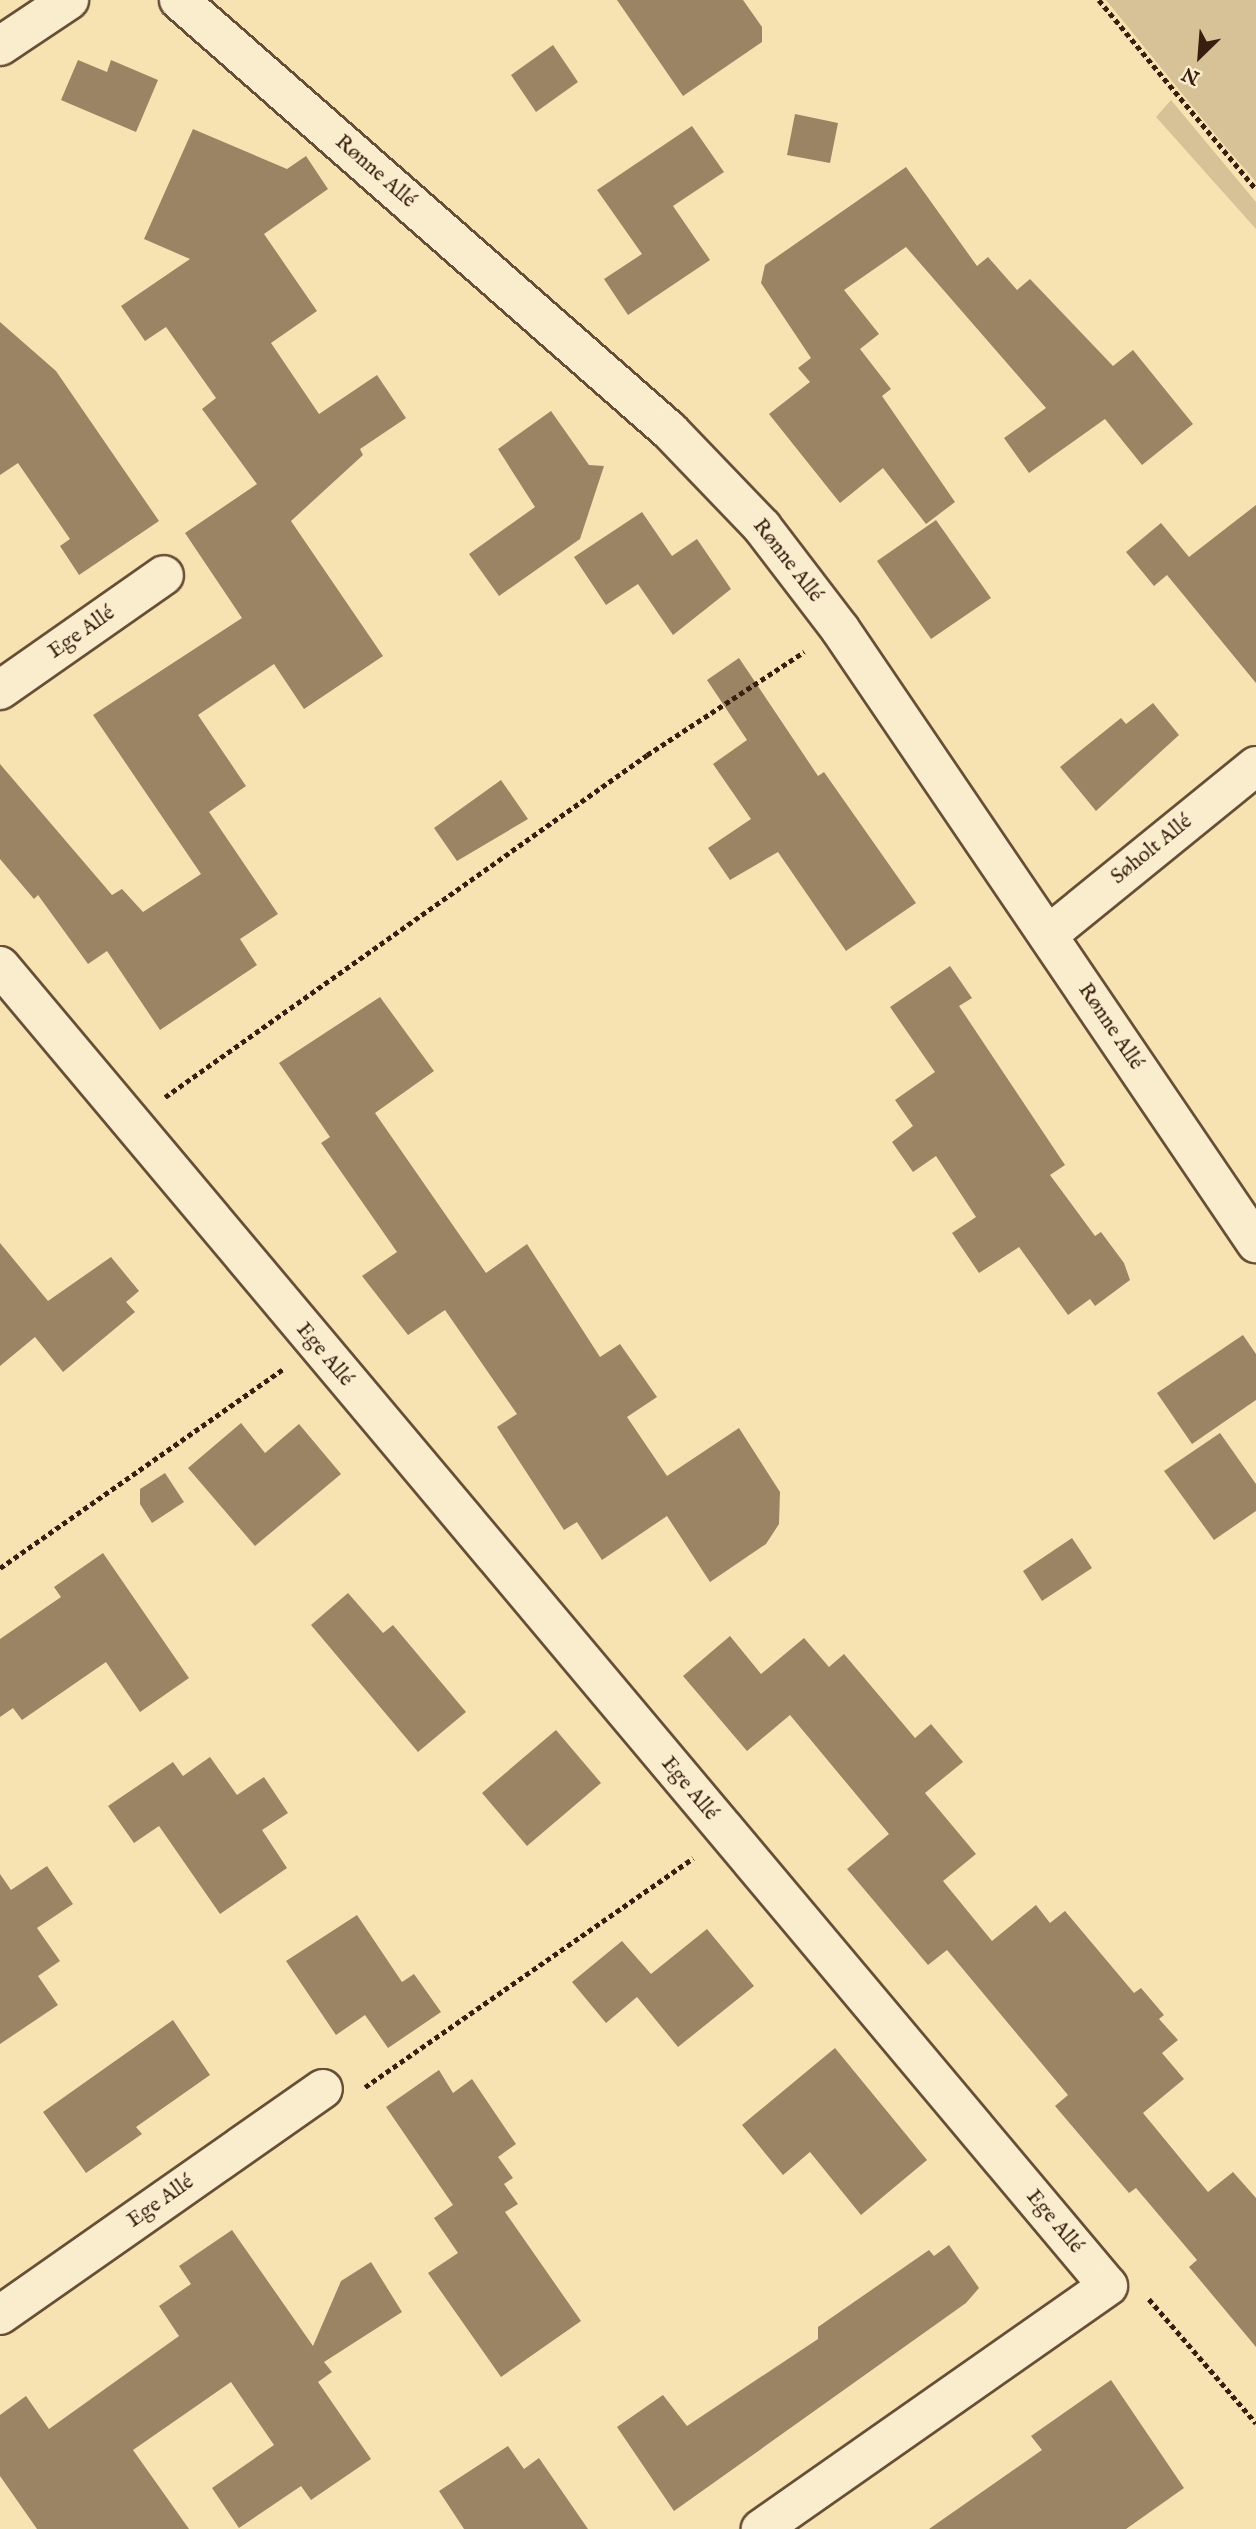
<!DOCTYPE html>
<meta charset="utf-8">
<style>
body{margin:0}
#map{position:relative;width:1256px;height:2529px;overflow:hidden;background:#f7e3b2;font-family:"IM FELL English",serif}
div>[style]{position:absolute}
.green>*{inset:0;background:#d6c296}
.building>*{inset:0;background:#9b8463}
.path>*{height:4.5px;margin-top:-2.25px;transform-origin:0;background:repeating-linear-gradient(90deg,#371e0e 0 5px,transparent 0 8.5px)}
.roads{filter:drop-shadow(2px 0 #674f37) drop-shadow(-2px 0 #674f37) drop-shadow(0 2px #674f37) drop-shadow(0 -2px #674f37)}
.minor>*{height:38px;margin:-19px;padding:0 19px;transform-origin:19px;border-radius:19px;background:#faedcd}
span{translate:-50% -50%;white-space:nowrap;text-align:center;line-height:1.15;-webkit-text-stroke:6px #faedcd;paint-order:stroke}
.street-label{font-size:21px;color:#371e0e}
.north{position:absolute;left:1165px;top:21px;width:70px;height:70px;-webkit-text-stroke:5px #faedcd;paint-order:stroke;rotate:205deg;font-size:19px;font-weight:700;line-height:28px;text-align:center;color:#371e0e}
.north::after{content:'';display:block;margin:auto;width:24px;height:32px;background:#371e0e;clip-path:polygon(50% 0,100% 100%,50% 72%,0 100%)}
</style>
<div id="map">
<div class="green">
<div style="clip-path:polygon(1106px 0,1256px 0,1256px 182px,1224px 145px)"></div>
<div style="clip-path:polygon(1171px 100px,1256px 202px,1256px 229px,1156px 117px)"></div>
</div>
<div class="building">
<div style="clip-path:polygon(617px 0,743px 0,762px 27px,762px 42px,683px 96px)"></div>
<div style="clip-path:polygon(553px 45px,578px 82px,536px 112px,511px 75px)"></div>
<div style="clip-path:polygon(78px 60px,107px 72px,111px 60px,158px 80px,136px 132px,61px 100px)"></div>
<div style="clip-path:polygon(795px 114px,838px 123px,830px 163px,787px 155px)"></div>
<div style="clip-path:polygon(692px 126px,724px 172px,673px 206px,710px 260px,628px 315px,604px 279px,642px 254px,597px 190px)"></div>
<div style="clip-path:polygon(193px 129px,287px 169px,306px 156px,328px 189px,264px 234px,317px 311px,271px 343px,319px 414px,377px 375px,406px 418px,360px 449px,363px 455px,291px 521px,383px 656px,304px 709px,274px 664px,198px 715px,246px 786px,209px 812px,278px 914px,240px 939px,257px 965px,160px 1030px,107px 951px,88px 964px,38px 895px,34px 899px,0 859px,0 764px,112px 895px,122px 889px,143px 912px,201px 874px,93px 715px,242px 618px,185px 533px,257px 484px,202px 409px,216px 398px,166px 327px,145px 341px,121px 306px,190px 259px,144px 239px)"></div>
<div style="clip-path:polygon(906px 167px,977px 266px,988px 257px,1017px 290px,1030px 279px,1113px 366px,1133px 350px,1193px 424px,1142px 465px,1105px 419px,1029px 473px,1004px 438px,1046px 408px,906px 247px,844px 290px,879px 334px,860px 349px,891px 389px,882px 396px,955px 502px,926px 524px,883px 468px,840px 503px,769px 414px,810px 382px,798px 368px,811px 358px,761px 283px,765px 265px)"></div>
<div style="clip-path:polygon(0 322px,56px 371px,159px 521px,79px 575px,60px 546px,70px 539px,18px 463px,0 475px)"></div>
<div style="clip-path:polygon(551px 411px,589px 465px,604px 466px,580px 539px,499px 596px,469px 554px,535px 507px,498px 449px)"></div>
<div style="clip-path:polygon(1256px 505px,1256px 683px,1167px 575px,1154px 586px,1126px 552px,1161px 523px,1189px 557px)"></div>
<div style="clip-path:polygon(642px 512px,672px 556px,697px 539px,731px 589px,673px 635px,638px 584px,606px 605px,574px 557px)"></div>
<div style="clip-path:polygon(936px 520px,991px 598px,931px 639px,877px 561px)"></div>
<div style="clip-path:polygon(739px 658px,818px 776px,824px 772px,916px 903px,846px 951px,778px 852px,730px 880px,708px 848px,751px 819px,713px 764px,747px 740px,707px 680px)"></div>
<div style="clip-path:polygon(1153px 703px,1179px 735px,1096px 811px,1060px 767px,1121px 718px,1126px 724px)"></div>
<div style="clip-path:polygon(501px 780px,528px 819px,457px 861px,434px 828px)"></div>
<div style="clip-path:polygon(950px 966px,972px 998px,959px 1006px,1065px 1165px,1050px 1175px,1095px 1236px,1101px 1232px,1124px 1263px,1130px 1280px,1095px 1306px,1090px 1299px,1068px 1315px,1019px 1247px,979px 1273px,952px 1233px,976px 1217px,936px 1156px,913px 1172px,892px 1142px,913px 1126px,895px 1100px,935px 1072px,890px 1007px)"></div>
<div style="clip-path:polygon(380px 997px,434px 1071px,375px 1113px,486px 1273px,527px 1244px,600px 1357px,620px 1344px,657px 1397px,627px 1417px,667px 1476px,739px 1428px,780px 1492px,779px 1524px,766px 1544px,710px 1582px,667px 1516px,602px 1560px,577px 1522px,564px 1530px,497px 1427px,517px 1414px,445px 1310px,408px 1335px,362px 1276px,397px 1252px,321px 1143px,330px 1137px,279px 1063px)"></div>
<div style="clip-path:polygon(0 1243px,48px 1301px,111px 1257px,139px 1291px,126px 1302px,135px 1312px,63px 1372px,35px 1337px,0 1366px)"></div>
<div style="clip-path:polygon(1243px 1335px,1256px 1354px,1256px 1400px,1192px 1444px,1157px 1393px)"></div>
<div style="clip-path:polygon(241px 1423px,265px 1453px,299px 1424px,341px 1474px,255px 1546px,188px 1468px)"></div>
<div style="clip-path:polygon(1220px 1433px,1256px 1484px,1256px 1511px,1214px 1540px,1164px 1471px)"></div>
<div style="clip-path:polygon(165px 1473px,184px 1502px,152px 1523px,140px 1504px,140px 1489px)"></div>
<div style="clip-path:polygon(1072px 1538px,1092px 1568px,1042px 1601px,1023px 1571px)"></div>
<div style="clip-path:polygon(103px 1553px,189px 1678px,140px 1712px,106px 1662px,22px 1720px,13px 1708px,0 1717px,0 1639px,61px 1597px,54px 1587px)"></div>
<div style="clip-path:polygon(348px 1593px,383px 1633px,393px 1625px,466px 1712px,418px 1752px,311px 1625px)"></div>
<div style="clip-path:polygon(730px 1636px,761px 1674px,804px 1638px,829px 1667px,844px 1654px,915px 1738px,931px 1724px,963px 1762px,925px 1793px,976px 1854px,943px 1881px,992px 1941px,1036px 1905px,1050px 1923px,1065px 1911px,1134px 1993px,1141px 1988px,1164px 2015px,1159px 2019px,1178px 2040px,1162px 2053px,1184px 2079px,1143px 2113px,1208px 2192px,1233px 2172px,1256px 2198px,1256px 2347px,1189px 2267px,1197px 2260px,1136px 2188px,1129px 2193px,1055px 2106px,1068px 2095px,947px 1950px,928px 1965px,847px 1869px,889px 1834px,790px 1715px,747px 1751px,683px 1676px)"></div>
<div style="clip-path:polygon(556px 1730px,601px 1783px,527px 1846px,482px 1793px)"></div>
<div style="clip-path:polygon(210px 1757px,237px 1795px,264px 1777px,288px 1813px,262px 1830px,287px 1868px,220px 1914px,159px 1826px,134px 1843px,108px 1806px,173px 1762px,183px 1776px)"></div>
<div style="clip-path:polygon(47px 1866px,73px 1904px,37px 1928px,60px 1961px,38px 1976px,58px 2005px,0 2044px,0 1874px,11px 1890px)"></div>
<div style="clip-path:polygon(357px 1915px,402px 1982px,414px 1974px,441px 2012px,388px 2048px,365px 2015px,336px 2035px,286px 1961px)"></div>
<div style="clip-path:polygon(707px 1929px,754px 1986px,678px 2047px,637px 1997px,606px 2023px,572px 1982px,622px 1941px,651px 1974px)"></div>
<div style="clip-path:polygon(173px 2020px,210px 2075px,136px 2127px,142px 2134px,86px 2173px,43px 2112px)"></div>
<div style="clip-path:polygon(835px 2048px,927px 2160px,861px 2215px,810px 2152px,783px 2175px,742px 2125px)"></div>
<div style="clip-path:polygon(439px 2070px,453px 2093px,472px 2079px,516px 2144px,498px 2157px,513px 2178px,504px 2184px,518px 2204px,505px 2212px,581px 2321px,501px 2377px,428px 2273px,458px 2253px,434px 2218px,453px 2205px,386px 2107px)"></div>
<div style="clip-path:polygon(232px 2230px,313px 2346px,341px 2281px,371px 2262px,402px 2312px,324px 2362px,332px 2372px,318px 2382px,371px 2459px,311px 2500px,301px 2486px,239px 2528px,212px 2488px,274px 2445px,231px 2382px,133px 2450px,189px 2529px,37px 2529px,0 2476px,0 2415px,26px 2396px,49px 2429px,179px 2336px,159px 2306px,191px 2284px,179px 2266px)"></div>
<div style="clip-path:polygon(949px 2245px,979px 2288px,966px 2303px,674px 2511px,617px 2427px,663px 2395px,687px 2426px,818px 2339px,818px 2327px,929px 2250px,934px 2256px)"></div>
<div style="clip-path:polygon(1111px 2380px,1184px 2488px,1126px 2529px,929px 2529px,1042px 2450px,1031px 2436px)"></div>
<div style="clip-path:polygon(508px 2446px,524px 2469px,539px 2458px,588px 2529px,464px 2529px,439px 2491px)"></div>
</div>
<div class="path">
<div style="left:1099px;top:0;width:246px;rotate:50.3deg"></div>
<div style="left:165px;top:1097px;width:591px;rotate:-35.36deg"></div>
<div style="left:647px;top:755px;width:188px;rotate:-33.3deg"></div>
<div style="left:0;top:1568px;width:346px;rotate:-35.1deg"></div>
<div style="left:365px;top:2087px;width:400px;rotate:-34.9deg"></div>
<div style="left:1149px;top:2299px;width:164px;rotate:49.2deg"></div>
</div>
<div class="roads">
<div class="minor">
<div style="left:179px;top:0;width:653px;rotate:41.28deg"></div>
<div style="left:670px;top:431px;width:133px;rotate:46.2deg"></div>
<div style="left:762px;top:527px;width:128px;rotate:52.6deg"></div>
<div style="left:840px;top:629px;width:742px;rotate:55.88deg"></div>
<div style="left:0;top:46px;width:83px;rotate:-33.7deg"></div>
<div style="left:0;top:690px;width:200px;rotate:-35deg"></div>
<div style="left:1048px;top:935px;width:268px;rotate:-39.1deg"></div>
<div style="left:0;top:966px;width:1723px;rotate:49.99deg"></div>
<div style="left:1108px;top:2286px;width:424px;rotate:145deg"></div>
<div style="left:0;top:2315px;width:394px;rotate:-35deg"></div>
</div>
</div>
<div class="street-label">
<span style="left:375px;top:172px;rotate:41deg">Rønne Allé</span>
<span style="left:787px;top:561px;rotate:52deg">Rønne Allé</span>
<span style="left:82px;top:633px;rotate:-35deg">Ege Allé</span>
<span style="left:1152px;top:850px;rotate:-39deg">Søholt Allé</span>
<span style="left:1110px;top:1027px;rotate:56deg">Rønne Allé</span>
<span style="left:324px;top:1355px;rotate:50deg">Ege Allé</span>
<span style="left:689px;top:1789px;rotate:50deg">Ege Allé</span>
<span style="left:161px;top:2202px;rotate:-35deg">Ege Allé</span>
<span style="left:1054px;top:2222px;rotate:50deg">Ege Allé</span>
</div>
<div class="north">N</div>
</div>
